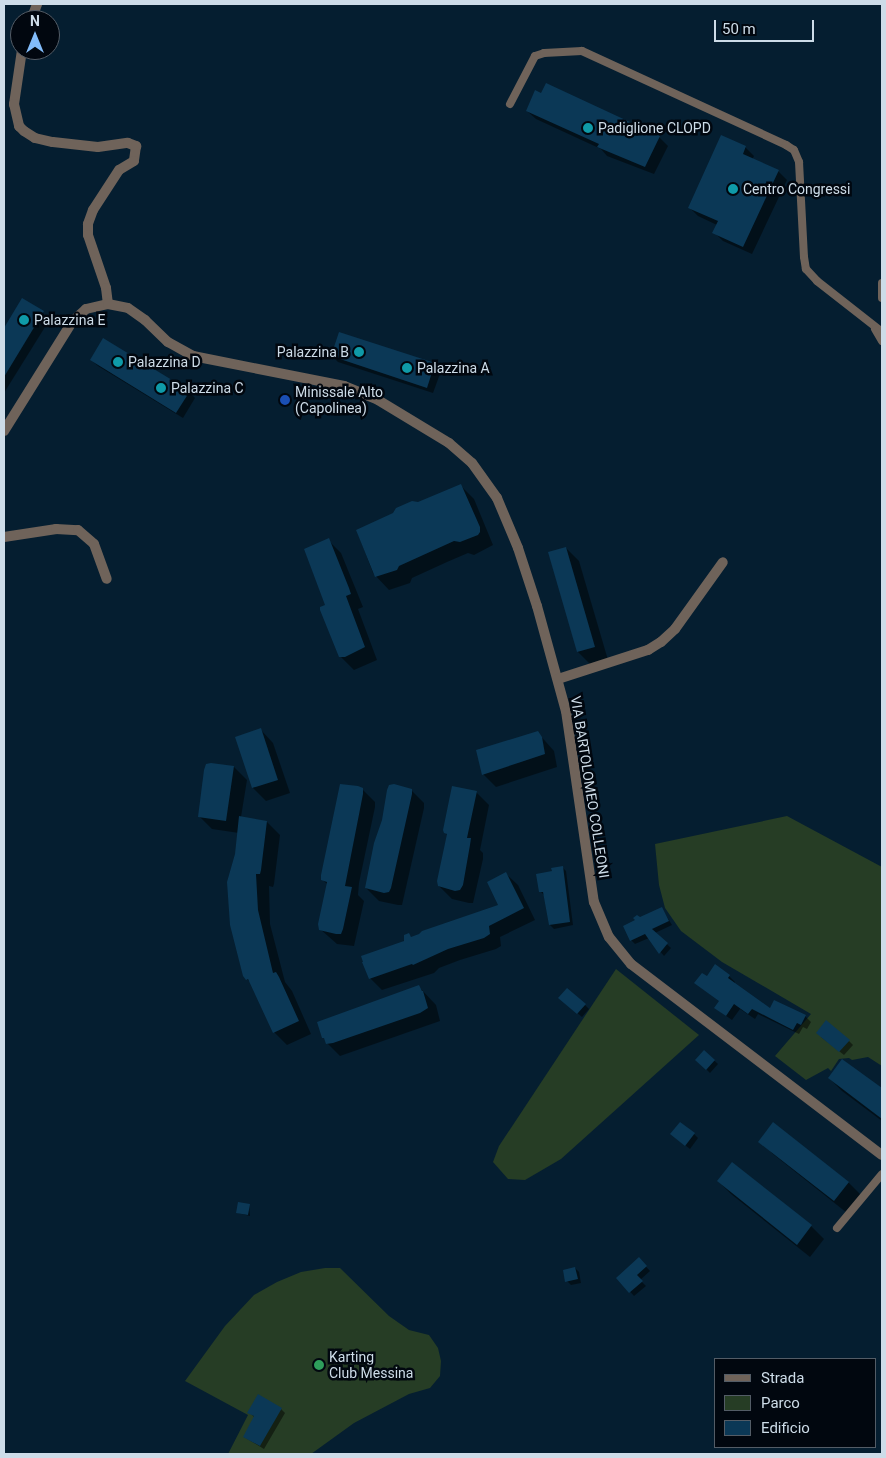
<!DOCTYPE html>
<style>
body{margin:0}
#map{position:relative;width:886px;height:1458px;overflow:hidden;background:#051e30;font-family:Roboto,sans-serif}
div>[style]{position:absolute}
.green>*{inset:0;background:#263d25}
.shadow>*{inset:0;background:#0007}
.building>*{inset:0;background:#0b3856}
.service>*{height:8px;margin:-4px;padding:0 4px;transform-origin:4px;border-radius:4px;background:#6f635a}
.minor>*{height:10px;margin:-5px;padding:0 5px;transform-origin:5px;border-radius:5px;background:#6f635a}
.dots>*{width:14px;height:14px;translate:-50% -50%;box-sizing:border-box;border:2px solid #01070f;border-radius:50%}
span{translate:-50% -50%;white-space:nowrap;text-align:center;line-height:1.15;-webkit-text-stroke:5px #01070f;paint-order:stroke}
.poi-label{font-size:14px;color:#cddce8}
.left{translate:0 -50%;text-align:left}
.right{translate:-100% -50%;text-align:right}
.street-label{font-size:14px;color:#cddce8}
.frame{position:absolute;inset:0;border:5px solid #cddce8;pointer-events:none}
.legend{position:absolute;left:714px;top:1358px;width:162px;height:90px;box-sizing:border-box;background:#01070f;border:1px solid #535c66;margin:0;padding:6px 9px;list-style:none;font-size:15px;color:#cddce8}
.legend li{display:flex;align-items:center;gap:10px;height:25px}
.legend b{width:25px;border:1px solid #535c66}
.north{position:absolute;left:10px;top:10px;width:50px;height:50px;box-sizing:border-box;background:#01070f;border:1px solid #535c66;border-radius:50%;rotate:0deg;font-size:14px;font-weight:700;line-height:20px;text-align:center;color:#cddce8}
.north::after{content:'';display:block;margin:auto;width:18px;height:22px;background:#82bcfa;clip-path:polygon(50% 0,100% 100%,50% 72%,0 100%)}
.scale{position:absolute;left:714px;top:20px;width:100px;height:22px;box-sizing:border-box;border:2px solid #cddce8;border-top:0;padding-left:6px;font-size:15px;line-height:18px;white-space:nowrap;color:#cddce8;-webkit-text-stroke:4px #01070f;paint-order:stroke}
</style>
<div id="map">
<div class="green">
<div style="clip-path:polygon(787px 816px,882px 867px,882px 1066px,868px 1057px,852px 1060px,849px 1058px,839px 1059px,831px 1071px,828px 1068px,806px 1080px,775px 1056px,811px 1014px,722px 962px,681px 931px,665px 908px,659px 885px,655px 844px)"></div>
<div style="clip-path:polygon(616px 969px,699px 1035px,561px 1159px,525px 1180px,508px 1179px,493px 1162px,499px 1146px)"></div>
<div style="clip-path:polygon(325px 1268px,340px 1268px,389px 1316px,409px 1330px,429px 1335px,438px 1348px,441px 1361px,440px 1376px,430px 1388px,409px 1394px,354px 1423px,311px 1454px,228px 1454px,248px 1415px,185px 1381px,225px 1326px,254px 1295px,277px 1282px,301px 1272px)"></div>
</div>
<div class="shadow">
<div style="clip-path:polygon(527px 111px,659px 137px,668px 146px,654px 174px,607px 156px,601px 149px,536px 119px)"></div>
<div style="clip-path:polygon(745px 147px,754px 156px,752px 160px,778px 171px,787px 180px,752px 254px,723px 241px,714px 232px,717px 225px,698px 216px,689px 207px)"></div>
<div style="clip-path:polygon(23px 300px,50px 319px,4px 393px,4px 330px)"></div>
<div style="clip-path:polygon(332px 356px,434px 364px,441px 371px,433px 393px,338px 362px)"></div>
<div style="clip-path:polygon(91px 360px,189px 392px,195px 398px,183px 418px,98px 366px)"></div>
<div style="clip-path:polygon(461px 486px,474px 499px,493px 545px,474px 555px,468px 553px,447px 562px,412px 578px,410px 583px,389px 590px,373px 573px,357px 531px)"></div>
<div style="clip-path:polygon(328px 540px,341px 553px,363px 607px,358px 609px,377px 660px,354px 670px,341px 657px)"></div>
<div style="clip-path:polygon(566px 548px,579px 561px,608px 660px,591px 665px,578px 652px,549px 553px)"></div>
<div style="clip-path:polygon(261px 730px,273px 743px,290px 793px,266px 801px,253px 788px)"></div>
<div style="clip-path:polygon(538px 733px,554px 751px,557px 767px,496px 787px,483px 774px)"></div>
<div style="clip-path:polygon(207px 765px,234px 767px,247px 780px,241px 817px,267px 822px,280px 835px,274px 884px,273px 887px,269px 886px,270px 924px,285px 982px,292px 991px,311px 1034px,287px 1045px,274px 1032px,253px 985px,247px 979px,236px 854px,239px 833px,212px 829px,199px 816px)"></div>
<div style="clip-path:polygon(362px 789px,375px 802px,375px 807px,359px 883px,358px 895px,364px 901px,354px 946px,337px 944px,320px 929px,327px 884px,323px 880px)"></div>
<div style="clip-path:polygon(411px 790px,424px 803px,424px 808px,402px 905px,398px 905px,379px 901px,366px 888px)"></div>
<div style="clip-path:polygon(476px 792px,489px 805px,480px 850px,483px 853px,483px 859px,473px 903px,469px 903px,452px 899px,439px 886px,448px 836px,445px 832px)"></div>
<div style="clip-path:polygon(562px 867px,566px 871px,573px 925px,554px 929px,550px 925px,545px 896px,541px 892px)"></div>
<div style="clip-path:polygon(506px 874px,518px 885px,535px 920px,500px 937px,501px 946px,496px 949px,460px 960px,439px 968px,434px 973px,382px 990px,370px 978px,409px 935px,412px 938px,500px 906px)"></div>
<div style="clip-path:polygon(662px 909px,672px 925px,655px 933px,671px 948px,664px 956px,649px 938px,635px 944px,631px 940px)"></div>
<div style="clip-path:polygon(715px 966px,729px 976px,735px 982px,734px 984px,770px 1010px,805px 1016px,811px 1022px,807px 1029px,803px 1027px,799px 1034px,758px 1014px,755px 1019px,740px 1009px,732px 1020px,722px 1013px,720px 1002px,707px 978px)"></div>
<div style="clip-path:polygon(419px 987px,436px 1005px,440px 1021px,340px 1056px,327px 1043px)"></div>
<div style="clip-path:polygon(564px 1002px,585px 1005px,589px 1009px,582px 1017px)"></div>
<div style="clip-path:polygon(821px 1037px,849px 1041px,853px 1045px,844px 1055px)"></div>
<div style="clip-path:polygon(704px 1051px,718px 1064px,710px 1073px,697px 1060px)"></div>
<div style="clip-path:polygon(843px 1060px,882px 1091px,882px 1121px,842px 1091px,829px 1078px)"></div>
<div style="clip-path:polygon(694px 1134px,698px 1138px,690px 1149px,676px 1138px)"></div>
<div style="clip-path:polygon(760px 1141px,848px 1182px,861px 1195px,847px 1213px,773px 1154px)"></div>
<div style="clip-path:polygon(732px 1164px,811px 1226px,824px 1239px,810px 1257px,731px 1194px,718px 1181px)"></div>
<div style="clip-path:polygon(249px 1205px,250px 1216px,238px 1213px)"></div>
<div style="clip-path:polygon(639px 1259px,650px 1271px,640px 1280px,646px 1286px,634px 1296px,618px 1278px)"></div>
<div style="clip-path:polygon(575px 1268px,579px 1272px,581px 1283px,571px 1285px,567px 1281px)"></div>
<div style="clip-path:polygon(281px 1409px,285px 1413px,264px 1449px,244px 1437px,255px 1418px,249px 1412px)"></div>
</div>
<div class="building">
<div style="clip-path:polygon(546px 83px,660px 136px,645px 167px,597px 147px,599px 144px,526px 111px,535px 90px,541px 93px)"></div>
<div style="clip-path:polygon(721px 135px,746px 146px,743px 154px,779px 170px,743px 247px,712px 233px,718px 221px,688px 208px)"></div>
<div style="clip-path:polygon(22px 298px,44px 311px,4px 377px,4px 328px)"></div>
<div style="clip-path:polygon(339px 332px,435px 363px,427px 388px,331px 356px)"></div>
<div style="clip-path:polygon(103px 338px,190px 391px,176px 413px,90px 360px)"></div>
<div style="clip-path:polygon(461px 484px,480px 527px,480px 532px,478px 535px,460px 542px,454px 541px,399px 566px,397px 570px,375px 577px,356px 530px,393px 513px,396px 508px,412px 501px,418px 502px)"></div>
<div style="clip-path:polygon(329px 538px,349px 588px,351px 594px,346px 596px,365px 647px,345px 657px,339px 657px,320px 610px,320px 607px,325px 605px,304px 549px)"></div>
<div style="clip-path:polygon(566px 547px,595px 647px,577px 652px,548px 552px)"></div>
<div style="clip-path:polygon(261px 728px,278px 780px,252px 788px,235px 737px)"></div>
<div style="clip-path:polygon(538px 731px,542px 737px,545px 754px,482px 775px,476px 750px)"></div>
<div style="clip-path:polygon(211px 763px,234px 766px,226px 821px,198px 817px,204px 770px,206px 764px)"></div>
<div style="clip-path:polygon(340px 784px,358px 786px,363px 788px,363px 794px,345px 886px,352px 887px,343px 929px,341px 934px,336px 934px,319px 930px,318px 924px,327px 882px,321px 880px,321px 875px)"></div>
<div style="clip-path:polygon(394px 784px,412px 789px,412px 794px,391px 888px,389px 892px,384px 893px,365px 888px,374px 843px,382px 820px,387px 790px,389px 785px)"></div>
<div style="clip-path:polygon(452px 786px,477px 791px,467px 838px,471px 838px,470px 845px,463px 885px,460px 890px,455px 891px,438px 886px,437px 881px,447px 834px,444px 833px,443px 830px)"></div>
<div style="clip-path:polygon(239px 816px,267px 821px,261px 870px,260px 874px,256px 874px,258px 910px,273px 973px,276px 972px,279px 977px,299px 1021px,273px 1033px,248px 979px,246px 980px,243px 976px,230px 925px,227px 882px,235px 854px)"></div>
<div style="clip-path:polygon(563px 866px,570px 922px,549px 925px,543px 892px,539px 892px,536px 874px,552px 871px,551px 868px)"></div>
<div style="clip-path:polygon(506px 872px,524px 908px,489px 926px,490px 934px,484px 938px,448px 949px,413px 965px,412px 964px,369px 979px,362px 962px,363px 962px,361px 956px,404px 941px,404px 935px,409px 933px,411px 937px,419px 934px,422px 931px,498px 905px,487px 882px)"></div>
<div style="clip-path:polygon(662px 907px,669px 921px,652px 929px,668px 943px,659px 954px,645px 934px,630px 941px,623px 926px,635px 920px,633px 918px,637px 915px,640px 917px)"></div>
<div style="clip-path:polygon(715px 964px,730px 975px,728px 978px,770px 1008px,774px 1000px,806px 1015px,801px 1025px,797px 1023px,793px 1030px,752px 1009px,748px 1014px,734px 1004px,726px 1016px,714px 1008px,719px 1001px,694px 983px,702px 973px,707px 976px)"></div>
<div style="clip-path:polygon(419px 985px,422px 991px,423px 991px,428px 1008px,420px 1013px,333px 1043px,326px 1044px,324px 1038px,322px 1038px,317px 1022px)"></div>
<div style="clip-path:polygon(567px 988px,586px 1004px,577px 1014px,558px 998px)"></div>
<div style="clip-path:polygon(826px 1020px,850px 1040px,839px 1052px,816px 1033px)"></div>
<div style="clip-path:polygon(704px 1050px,715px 1060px,706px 1070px,695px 1060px)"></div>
<div style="clip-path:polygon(842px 1059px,882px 1088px,882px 1119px,828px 1078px)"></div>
<div style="clip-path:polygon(680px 1122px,695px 1133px,685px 1146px,670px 1134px)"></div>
<div style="clip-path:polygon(773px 1122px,849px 1182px,834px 1201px,758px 1142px)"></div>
<div style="clip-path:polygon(732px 1162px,812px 1225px,797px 1245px,717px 1181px)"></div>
<div style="clip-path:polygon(238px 1202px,250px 1204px,248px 1215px,236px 1213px)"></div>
<div style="clip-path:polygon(639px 1257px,647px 1266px,637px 1275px,643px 1281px,629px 1293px,616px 1278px)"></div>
<div style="clip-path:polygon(575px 1267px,578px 1279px,565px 1282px,563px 1270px)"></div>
<div style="clip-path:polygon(258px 1394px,282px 1408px,260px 1446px,243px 1437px,254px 1416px,247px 1413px)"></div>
</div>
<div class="service">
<div style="left:510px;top:104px;width:54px;rotate:-62.5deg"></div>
<div style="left:535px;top:56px;width:9px;rotate:-18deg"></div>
<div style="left:544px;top:53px;width:38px;rotate:-3deg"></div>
<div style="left:582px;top:51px;width:225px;rotate:24.7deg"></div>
<div style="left:786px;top:145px;width:9px;rotate:32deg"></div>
<div style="left:794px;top:150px;width:13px;rotate:67deg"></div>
<div style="left:799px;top:162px;width:95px;rotate:87deg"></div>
<div style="left:804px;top:257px;width:12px;rotate:81deg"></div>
<div style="left:806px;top:269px;width:16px;rotate:47deg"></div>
<div style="left:817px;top:281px;width:83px;rotate:38.1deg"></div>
<div style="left:882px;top:283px;width:15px;rotate:90deg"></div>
<div style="left:875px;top:329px;width:14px;rotate:60deg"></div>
<div style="left:837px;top:1228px;width:70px;rotate:-50.2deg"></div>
</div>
<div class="minor">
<div style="left:31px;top:20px;width:17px;rotate:-69deg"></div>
<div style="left:22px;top:50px;width:55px;rotate:98.4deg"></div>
<div style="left:14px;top:104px;width:23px;rotate:77deg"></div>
<div style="left:19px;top:126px;width:7px;rotate:45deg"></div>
<div style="left:24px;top:131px;width:13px;rotate:32deg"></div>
<div style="left:35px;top:138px;width:18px;rotate:13deg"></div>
<div style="left:53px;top:142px;width:45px;rotate:6.3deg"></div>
<div style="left:98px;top:147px;width:30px;rotate:-8deg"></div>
<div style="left:128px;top:143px;width:9px;rotate:21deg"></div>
<div style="left:136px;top:146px;width:15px;rotate:98deg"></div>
<div style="left:134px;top:161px;width:17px;rotate:149deg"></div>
<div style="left:119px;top:170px;width:48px;rotate:123deg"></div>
<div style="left:93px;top:210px;width:15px;rotate:110deg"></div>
<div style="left:88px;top:224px;width:11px;rotate:90deg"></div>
<div style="left:88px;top:235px;width:56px;rotate:71.2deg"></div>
<div style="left:106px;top:288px;width:16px;rotate:83deg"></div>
<div style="left:4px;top:431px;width:128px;rotate:-58deg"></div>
<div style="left:72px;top:322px;width:19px;rotate:-43deg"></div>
<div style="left:86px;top:309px;width:23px;rotate:-13deg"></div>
<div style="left:108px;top:304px;width:20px;rotate:11deg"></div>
<div style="left:128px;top:308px;width:21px;rotate:35deg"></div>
<div style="left:145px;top:320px;width:32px;rotate:44deg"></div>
<div style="left:168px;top:342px;width:29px;rotate:29deg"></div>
<div style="left:193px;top:356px;width:154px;rotate:11.2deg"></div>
<div style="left:344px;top:386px;width:37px;rotate:22deg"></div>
<div style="left:378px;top:400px;width:83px;rotate:31.2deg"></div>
<div style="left:449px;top:443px;width:30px;rotate:41deg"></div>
<div style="left:472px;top:463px;width:43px;rotate:54.5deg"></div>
<div style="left:497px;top:498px;width:54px;rotate:67.2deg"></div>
<div style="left:518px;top:548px;width:61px;rotate:71.9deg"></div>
<div style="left:537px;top:606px;width:109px;rotate:74.6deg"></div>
<div style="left:566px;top:711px;width:193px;rotate:81.7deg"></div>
<div style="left:594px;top:902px;width:38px;rotate:67deg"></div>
<div style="left:609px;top:937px;width:35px;rotate:51deg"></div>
<div style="left:631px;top:964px;width:315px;rotate:37.3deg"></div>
<div style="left:4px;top:537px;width:53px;rotate:-8.7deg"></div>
<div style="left:56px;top:529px;width:22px;rotate:3deg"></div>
<div style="left:78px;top:530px;width:21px;rotate:41deg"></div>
<div style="left:94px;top:544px;width:37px;rotate:70deg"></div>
<div style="left:558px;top:679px;width:95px;rotate:-17.9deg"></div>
<div style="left:648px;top:650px;width:15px;rotate:-32deg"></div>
<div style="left:661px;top:642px;width:19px;rotate:-43deg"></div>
<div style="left:675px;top:629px;width:82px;rotate:-54.4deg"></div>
</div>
<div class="dots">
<div style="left:588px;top:128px;background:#0f9aa8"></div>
<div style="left:733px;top:189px;background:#0f9aa8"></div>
<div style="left:24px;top:320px;background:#0f9aa8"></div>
<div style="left:359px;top:352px;background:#0f9aa8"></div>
<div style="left:118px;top:362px;background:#0f9aa8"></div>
<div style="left:407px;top:368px;background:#0f9aa8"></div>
<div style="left:161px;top:388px;background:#0f9aa8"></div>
<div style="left:285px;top:400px;background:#1a4fb4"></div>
<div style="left:319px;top:1365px;background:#2e9e5b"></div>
</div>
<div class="poi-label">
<span class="left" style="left:598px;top:128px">Padiglione CLOPD</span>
<span class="left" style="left:743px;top:189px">Centro Congressi</span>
<span class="left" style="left:34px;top:320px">Palazzina E</span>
<span class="right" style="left:349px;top:352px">Palazzina B</span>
<span class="left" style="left:128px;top:362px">Palazzina D</span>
<span class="left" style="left:417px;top:368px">Palazzina A</span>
<span class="left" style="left:171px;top:388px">Palazzina C</span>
<span class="left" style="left:295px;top:400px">Minissale Alto<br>(Capolinea)</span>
<span class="left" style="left:329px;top:1365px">Karting<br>Club Messina</span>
</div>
<div class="street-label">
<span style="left:590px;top:787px;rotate:81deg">VIA BARTOLOMEO COLLEONI</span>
</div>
<div class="frame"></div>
<ul class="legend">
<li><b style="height:6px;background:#6f635a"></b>Strada</li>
<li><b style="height:14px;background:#263d25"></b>Parco</li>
<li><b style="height:14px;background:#0b3856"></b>Edificio</li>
</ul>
<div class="north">N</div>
<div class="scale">50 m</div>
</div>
